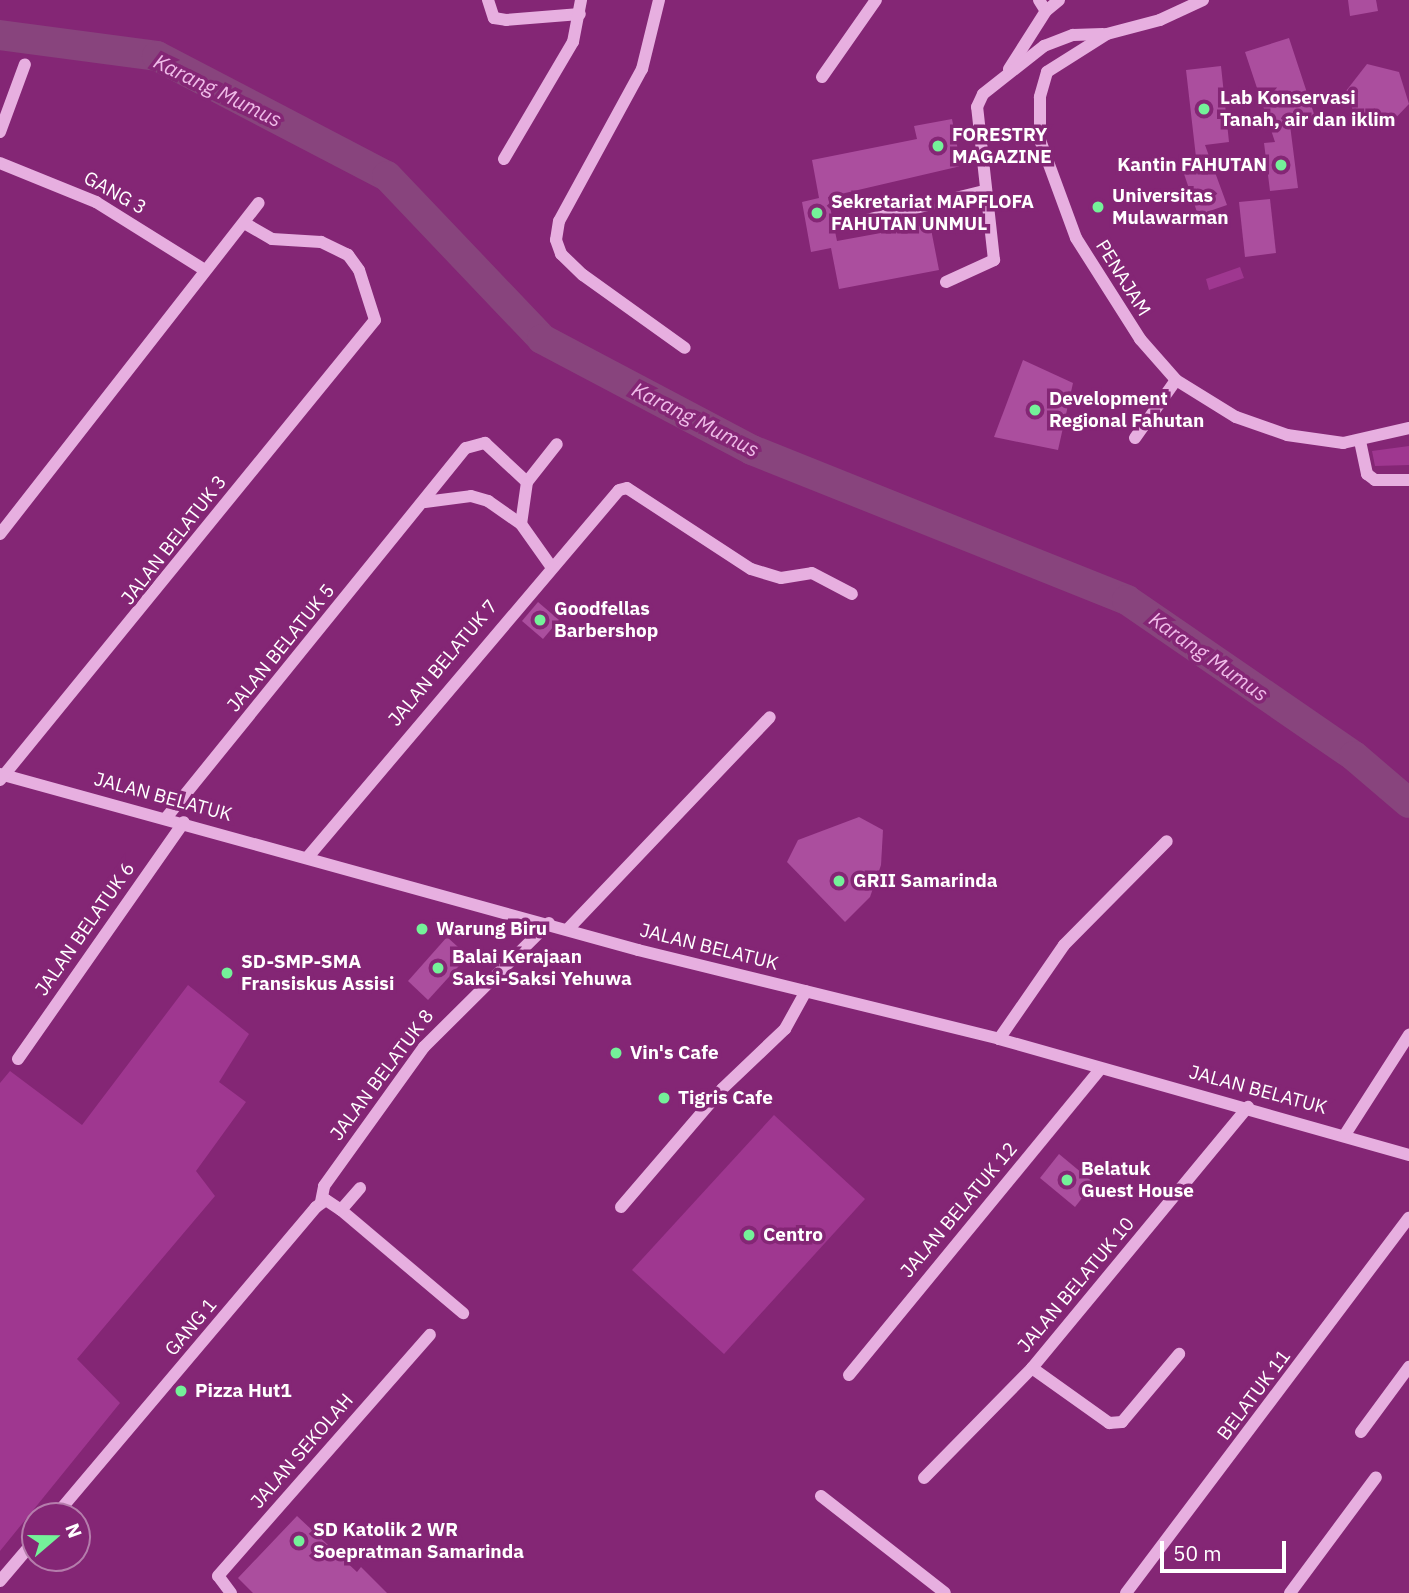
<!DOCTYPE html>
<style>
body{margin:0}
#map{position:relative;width:1409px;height:1593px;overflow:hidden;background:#842675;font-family:"IBM Plex Sans",sans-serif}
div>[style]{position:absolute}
.green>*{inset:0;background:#9f3790}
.river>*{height:30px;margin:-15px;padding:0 15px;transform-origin:15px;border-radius:15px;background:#88447d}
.building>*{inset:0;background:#ab4e9e}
.minor>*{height:12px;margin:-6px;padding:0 6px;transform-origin:6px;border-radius:6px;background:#e7afe0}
.dots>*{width:19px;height:19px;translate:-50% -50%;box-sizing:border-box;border:4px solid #842675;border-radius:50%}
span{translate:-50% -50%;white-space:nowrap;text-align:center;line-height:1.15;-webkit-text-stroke:7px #842675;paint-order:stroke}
.poi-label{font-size:19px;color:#fff;font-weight:700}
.left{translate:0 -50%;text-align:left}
.right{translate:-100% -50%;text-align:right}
.street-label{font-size:19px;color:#fff}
.water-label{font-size:21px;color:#efbbe8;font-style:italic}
.north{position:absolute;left:21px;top:1502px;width:70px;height:70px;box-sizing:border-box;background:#842675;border:2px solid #b57dac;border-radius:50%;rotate:70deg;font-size:19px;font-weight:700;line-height:28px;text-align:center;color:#fff}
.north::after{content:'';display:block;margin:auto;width:24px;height:32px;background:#74f199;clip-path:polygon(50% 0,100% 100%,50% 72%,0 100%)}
.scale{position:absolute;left:1160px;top:1541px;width:126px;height:32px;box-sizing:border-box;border:4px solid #fff;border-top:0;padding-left:9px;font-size:21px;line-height:24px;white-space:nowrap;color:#fff;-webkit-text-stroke:5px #842675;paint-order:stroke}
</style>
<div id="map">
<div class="green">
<div style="clip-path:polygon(1240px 267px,1244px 278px,1209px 290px,1206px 279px)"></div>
<div style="clip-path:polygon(1409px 446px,1409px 465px,1375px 466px,1372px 451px)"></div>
<div style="clip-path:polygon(188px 985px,249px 1034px,219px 1082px,246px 1102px,196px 1171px,215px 1196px,77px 1359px,120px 1403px,0 1551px,0 1083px,10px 1071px,82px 1125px)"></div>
<div style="clip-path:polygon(774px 1115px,865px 1199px,724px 1354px,632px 1270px)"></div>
</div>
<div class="river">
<div style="left:0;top:35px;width:158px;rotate:7.6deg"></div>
<div style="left:157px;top:56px;width:259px;rotate:27.6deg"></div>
<div style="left:387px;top:176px;width:225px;rotate:46.4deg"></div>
<div style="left:542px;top:339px;width:238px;rotate:27.9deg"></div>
<div style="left:752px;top:450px;width:404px;rotate:21.8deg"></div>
<div style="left:1127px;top:600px;width:275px;rotate:34.5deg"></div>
<div style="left:1354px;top:756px;width:72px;rotate:40.5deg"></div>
</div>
<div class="building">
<div style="clip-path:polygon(1348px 0,1376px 0,1378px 11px,1350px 16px)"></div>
<div style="clip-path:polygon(1289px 38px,1315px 117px,1290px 125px,1298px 188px,1270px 191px,1264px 143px,1275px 142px,1245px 52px)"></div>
<div style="clip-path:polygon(1367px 64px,1399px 72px,1409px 104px,1387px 127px,1357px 122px,1346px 91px)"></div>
<div style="clip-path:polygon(1221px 66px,1229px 142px,1205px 145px,1227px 205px,1198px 215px,1183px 171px,1197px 166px,1186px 70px)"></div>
<div style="clip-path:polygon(952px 119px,961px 166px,828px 197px,837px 241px,930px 224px,939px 270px,839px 289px,831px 248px,811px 252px,802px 202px,819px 198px,812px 160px,917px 139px,914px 126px)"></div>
<div style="clip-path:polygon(1270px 199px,1276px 253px,1245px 257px,1239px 202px)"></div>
<div style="clip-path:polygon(1023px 360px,1073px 383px,1058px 450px,994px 437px)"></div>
<div style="clip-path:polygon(538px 602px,559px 620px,543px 639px,522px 621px)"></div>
<div style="clip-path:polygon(859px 817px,883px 830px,881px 865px,870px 897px,845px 922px,787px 862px,798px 840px)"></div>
<div style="clip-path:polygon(447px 937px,468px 956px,428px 1000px,408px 981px)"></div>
<div style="clip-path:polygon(1059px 1154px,1094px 1183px,1075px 1207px,1040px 1178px)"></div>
<div style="clip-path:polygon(297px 1516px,357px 1572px,361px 1567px,387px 1593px,253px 1593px,238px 1578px)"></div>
</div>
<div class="minor">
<div style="left:488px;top:0;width:19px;rotate:72deg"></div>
<div style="left:494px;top:18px;width:12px;rotate:9deg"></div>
<div style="left:506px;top:20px;width:74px;rotate:-4.6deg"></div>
<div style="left:659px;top:0;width:71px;rotate:103.8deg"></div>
<div style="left:642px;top:69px;width:173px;rotate:118.6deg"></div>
<div style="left:559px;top:221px;width:19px;rotate:99deg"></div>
<div style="left:556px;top:240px;width:15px;rotate:70deg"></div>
<div style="left:561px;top:254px;width:30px;rotate:44deg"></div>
<div style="left:583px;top:275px;width:125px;rotate:35.6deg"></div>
<div style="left:1039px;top:0;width:13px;rotate:58deg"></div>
<div style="left:1046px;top:11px;width:17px;rotate:-40deg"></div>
<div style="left:1203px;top:0;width:47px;rotate:155.1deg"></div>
<div style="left:1160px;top:20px;width:55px;rotate:165.2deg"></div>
<div style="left:1107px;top:34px;width:71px;rotate:147.7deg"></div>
<div style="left:1047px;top:72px;width:26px;rotate:106deg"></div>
<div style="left:1040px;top:97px;width:43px;rotate:90deg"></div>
<div style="left:1040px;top:140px;width:104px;rotate:69.8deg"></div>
<div style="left:1076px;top:238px;width:120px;rotate:57.6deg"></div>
<div style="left:1140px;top:339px;width:55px;rotate:48.7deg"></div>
<div style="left:1176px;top:380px;width:70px;rotate:31.7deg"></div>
<div style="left:1236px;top:417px;width:54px;rotate:19.4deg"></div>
<div style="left:1287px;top:435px;width:57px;rotate:8.1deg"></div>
<div style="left:1343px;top:443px;width:68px;rotate:-12.8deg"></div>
<div style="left:1009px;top:69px;width:69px;rotate:-57.5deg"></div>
<div style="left:822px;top:77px;width:94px;rotate:-55deg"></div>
<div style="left:0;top:132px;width:72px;rotate:-69.8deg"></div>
<div style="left:504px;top:159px;width:136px;rotate:-59.5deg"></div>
<div style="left:573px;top:42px;width:43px;rotate:-79.2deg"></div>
<div style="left:0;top:163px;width:104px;rotate:22.1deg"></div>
<div style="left:96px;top:202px;width:128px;rotate:32deg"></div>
<div style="left:846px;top:225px;width:142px;rotate:-13.8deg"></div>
<div style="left:946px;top:282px;width:53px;rotate:-24.6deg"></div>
<div style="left:994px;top:260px;width:154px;rotate:-96.3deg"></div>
<div style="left:977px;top:107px;width:14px;rotate:-65deg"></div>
<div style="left:983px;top:94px;width:78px;rotate:-38.2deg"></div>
<div style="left:1044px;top:46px;width:31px;rotate:-21deg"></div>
<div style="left:1073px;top:35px;width:30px;rotate:-2deg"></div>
<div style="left:1135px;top:438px;width:71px;rotate:-54.7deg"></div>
<div style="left:1360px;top:441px;width:34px;rotate:78deg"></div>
<div style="left:1367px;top:474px;width:10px;rotate:37deg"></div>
<div style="left:1375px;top:480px;width:34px"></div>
<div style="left:527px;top:482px;width:48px;rotate:-51.7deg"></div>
<div style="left:425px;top:502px;width:46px;rotate:-7.4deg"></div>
<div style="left:471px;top:496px;width:18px;rotate:16deg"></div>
<div style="left:488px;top:501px;width:40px;rotate:34.9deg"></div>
<div style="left:0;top:534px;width:420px;rotate:-52deg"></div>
<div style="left:0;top:774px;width:662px;rotate:15.42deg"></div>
<div style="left:638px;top:950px;width:372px;rotate:13.8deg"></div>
<div style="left:999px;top:1039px;width:426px;rotate:15.8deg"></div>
<div style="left:0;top:780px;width:593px;rotate:-50.81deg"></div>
<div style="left:375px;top:320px;width:52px;rotate:-107.7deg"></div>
<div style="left:359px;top:270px;width:19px;rotate:-126deg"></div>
<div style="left:348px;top:255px;width:30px;rotate:-154deg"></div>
<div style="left:321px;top:242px;width:49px;rotate:-176.5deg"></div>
<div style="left:272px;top:239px;width:32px;rotate:-150deg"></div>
<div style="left:166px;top:818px;width:476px;rotate:-51deg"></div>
<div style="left:466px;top:448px;width:20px;rotate:-15deg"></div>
<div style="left:485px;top:443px;width:57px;rotate:42.9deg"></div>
<div style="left:527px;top:482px;width:42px;rotate:98.1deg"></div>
<div style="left:521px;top:524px;width:50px;rotate:54.7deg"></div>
<div style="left:307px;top:858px;width:482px;rotate:-49.7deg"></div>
<div style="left:619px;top:490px;width:8px;rotate:-14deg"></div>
<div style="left:627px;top:488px;width:148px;rotate:33.2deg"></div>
<div style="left:751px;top:569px;width:31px;rotate:17deg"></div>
<div style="left:781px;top:578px;width:31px;rotate:-9deg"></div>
<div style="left:812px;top:573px;width:45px;rotate:27.7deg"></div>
<div style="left:569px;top:928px;width:291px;rotate:-46.4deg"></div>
<div style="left:999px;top:1039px;width:114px;rotate:-55.3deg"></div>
<div style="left:1064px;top:945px;width:146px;rotate:-45.3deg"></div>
<div style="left:18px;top:1059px;width:289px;rotate:-55deg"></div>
<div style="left:1346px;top:1133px;width:117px;rotate:-57.3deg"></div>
<div style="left:321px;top:1202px;width:16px;rotate:-79deg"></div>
<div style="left:324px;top:1186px;width:171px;rotate:-54.3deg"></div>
<div style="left:424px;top:1047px;width:176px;rotate:-44.8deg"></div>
<div style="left:621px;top:1207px;width:155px;rotate:-49.4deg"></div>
<div style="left:722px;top:1089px;width:87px;rotate:-43.6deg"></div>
<div style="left:785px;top:1029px;width:43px;rotate:-61.1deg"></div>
<div style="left:341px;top:1210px;width:160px;rotate:40.2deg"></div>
<div style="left:1032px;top:1368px;width:95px;rotate:35.5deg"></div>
<div style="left:1109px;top:1423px;width:13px;rotate:-4deg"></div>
<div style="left:1122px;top:1422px;width:89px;rotate:-50deg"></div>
<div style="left:849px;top:1375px;width:396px;rotate:-50.6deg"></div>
<div style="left:1361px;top:1432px;width:81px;rotate:-53.6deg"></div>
<div style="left:924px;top:1478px;width:154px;rotate:-45.5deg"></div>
<div style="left:1032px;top:1368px;width:339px;rotate:-50.4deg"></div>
<div style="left:821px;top:1496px;width:157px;rotate:38deg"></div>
<div style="left:55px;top:1516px;width:404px;rotate:-49.8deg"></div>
<div style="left:316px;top:1207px;width:12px;rotate:-35deg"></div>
<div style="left:326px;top:1200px;width:18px;rotate:34deg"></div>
<div style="left:341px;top:1210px;width:29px;rotate:-49deg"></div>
<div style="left:0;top:1581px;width:54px;rotate:-49.5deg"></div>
<div style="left:231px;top:1593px;width:21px;rotate:-127deg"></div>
<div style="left:218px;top:1576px;width:321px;rotate:-48.7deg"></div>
<div style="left:1126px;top:1593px;width:470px;rotate:-53deg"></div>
<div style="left:1290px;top:1593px;width:144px;rotate:-53.4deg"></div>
</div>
<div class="dots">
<div style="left:1204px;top:109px;background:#74f199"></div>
<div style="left:938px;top:146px;background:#74f199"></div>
<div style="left:1281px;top:165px;background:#74f199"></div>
<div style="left:1098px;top:207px;background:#74f199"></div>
<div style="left:817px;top:213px;background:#74f199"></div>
<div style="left:1035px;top:410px;background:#74f199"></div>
<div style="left:540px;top:620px;background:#74f199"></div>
<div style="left:839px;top:881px;background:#74f199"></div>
<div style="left:422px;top:929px;background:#74f199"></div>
<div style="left:438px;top:968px;background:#74f199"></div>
<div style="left:227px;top:973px;background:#74f199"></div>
<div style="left:616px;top:1053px;background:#74f199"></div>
<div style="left:664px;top:1098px;background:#74f199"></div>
<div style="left:1067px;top:1180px;background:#74f199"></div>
<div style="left:749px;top:1235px;background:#74f199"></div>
<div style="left:181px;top:1391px;background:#74f199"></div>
<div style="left:299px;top:1541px;background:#74f199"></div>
</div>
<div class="poi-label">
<span class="left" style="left:1220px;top:109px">Lab Konservasi<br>Tanah, air dan iklim</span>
<span class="left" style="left:952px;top:146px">FORESTRY<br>MAGAZINE</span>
<span class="right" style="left:1267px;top:165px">Kantin FAHUTAN</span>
<span class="left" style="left:1112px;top:207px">Universitas<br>Mulawarman</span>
<span class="left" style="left:831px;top:213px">Sekretariat MAPFLOFA<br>FAHUTAN UNMUL</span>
<span class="left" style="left:1049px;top:410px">Development<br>Regional Fahutan</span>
<span class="left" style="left:554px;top:620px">Goodfellas<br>Barbershop</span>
<span class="left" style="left:853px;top:881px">GRII Samarinda</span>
<span class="left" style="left:436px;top:929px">Warung Biru</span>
<span class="left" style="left:452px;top:968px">Balai Kerajaan<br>Saksi-Saksi Yehuwa</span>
<span class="left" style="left:241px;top:973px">SD-SMP-SMA<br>Fransiskus Assisi</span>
<span class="left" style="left:630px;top:1053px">Vin's Cafe</span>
<span class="left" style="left:678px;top:1098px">Tigris Cafe</span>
<span class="left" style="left:1081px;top:1180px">Belatuk<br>Guest House</span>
<span class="left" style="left:763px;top:1235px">Centro</span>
<span class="left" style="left:195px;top:1391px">Pizza Hut1</span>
<span class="left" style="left:313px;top:1541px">SD Katolik 2 WR<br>Soepratman Samarinda</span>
</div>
<div class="street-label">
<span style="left:115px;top:193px;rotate:29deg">GANG 3</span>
<span style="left:1123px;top:278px;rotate:58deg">PENAJAM</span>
<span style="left:174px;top:540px;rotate:-52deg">JALAN BELATUK 3</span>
<span style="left:281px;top:648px;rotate:-51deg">JALAN BELATUK 5</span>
<span style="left:443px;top:663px;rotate:-50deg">JALAN BELATUK 7</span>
<span style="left:163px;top:797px;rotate:15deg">JALAN BELATUK</span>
<span style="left:85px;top:929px;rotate:-55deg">JALAN BELATUK 6</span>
<span style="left:709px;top:947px;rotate:14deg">JALAN BELATUK</span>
<span style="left:382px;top:1075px;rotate:-53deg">JALAN BELATUK 8</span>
<span style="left:1258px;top:1090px;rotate:15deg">JALAN BELATUK</span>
<span style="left:959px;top:1210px;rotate:-50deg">JALAN BELATUK 12</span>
<span style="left:1076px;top:1285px;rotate:-50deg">JALAN BELATUK 10</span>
<span style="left:191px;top:1327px;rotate:-50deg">GANG 1</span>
<span style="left:1254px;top:1395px;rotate:-53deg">BELATUK 11</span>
<span style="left:302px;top:1451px;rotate:-49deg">JALAN SEKOLAH</span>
</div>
<div class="water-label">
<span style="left:218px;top:90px;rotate:26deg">Karang Mumus</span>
<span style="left:696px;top:419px;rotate:27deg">Karang Mumus</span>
<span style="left:1209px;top:656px;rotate:35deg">Karang Mumus</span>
</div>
<div class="north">N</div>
<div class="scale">50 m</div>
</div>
